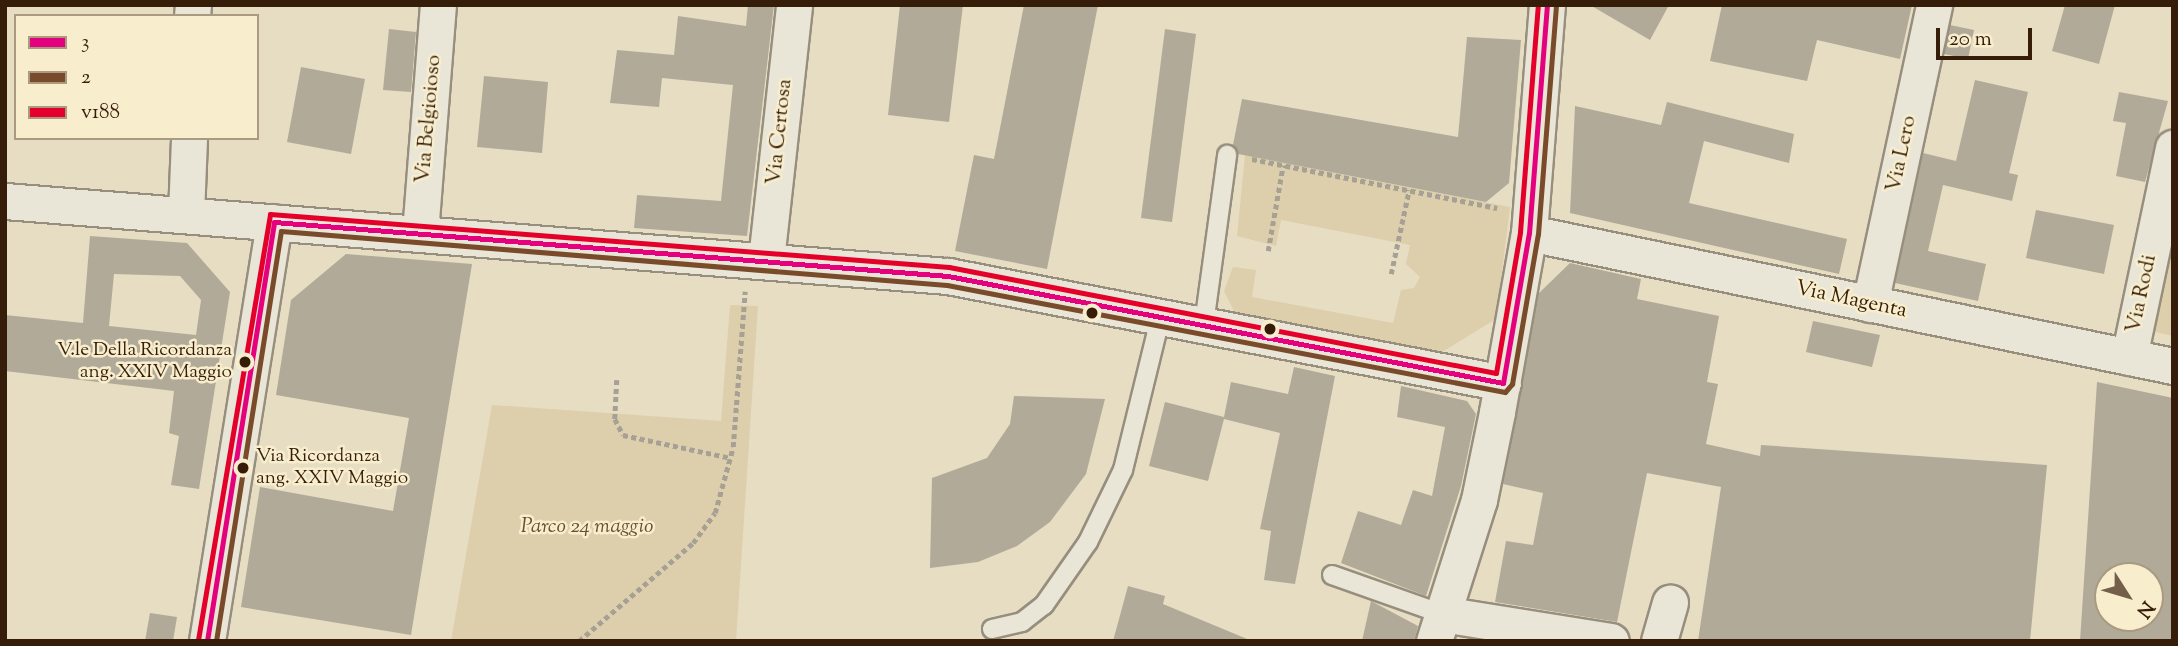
<!DOCTYPE html>
<style>
body{margin:0}
#map{position:relative;width:2178px;height:646px;overflow:hidden;background:#e6ddc3;font-family:"Sorts Mill Goudy",serif}
div>[style]{position:absolute}
.green>*{inset:0;background:#ddcfab}
.building>*{inset:0;background:#b2aa98}
.path>*{height:4.5px;margin-top:-2.25px;transform-origin:0;background:repeating-linear-gradient(90deg,#a7a195 0 5px,transparent 0 8.5px)}
.roads{filter:drop-shadow(2px 0 #978e7d) drop-shadow(-2px 0 #978e7d) drop-shadow(0 2px #978e7d) drop-shadow(0 -2px #978e7d)}
.lane>*{height:18px;margin:-9px;padding:0 9px;transform-origin:9px;border-radius:9px;background:#e9e6d8}
.street>*{height:35px;margin:-17.5px;padding:0 17.5px;transform-origin:17.5px;border-radius:17.5px;background:#e9e6d8}
.bus-1>*{height:5px;margin:-2.5px;padding:0 2.5px;transform-origin:2.5px;border-radius:2.5px;background:#e5007d}
.bus-2>*{height:5px;margin:-2.5px;padding:0 2.5px;transform-origin:2.5px;border-radius:2.5px;background:#7a4b2a}
.bus-3>*{height:5px;margin:-2.5px;padding:0 2.5px;transform-origin:2.5px;border-radius:2.5px;background:#e4002b}
.dots>*{width:19px;height:19px;translate:-50% -50%;box-sizing:border-box;border:4px solid #f8eece;border-radius:50%}
span{translate:-50% -50%;white-space:nowrap;text-align:center;line-height:1.15;-webkit-text-stroke:5px #f8eece;paint-order:stroke}
.bus-label{font-size:19px;color:#361d09}
.right{translate:-100% -50%;text-align:right}
.left{translate:0 -50%;text-align:left}
.street-label{font-size:21px;color:#361d09}
.park-label{font-size:21px;color:#664f34;font-style:italic}
.frame{position:absolute;inset:0;border:7px solid #361d09;pointer-events:none}
.legend{position:absolute;left:14px;top:14px;width:245px;height:126px;box-sizing:border-box;background:#f8eece;border:2px solid #aa9a7f;margin:0;padding:9px 12px;list-style:none;font-size:21px;color:#361d09}
.legend li{display:flex;align-items:center;gap:14px;height:35px}
.legend b{width:35px;border:2px solid #aa9a7f}
.north{position:absolute;left:2094px;top:562px;width:70px;height:70px;box-sizing:border-box;background:#f8eece;border:2px solid #aa9a7f;border-radius:50%;rotate:127deg;font-size:19px;font-weight:700;line-height:28px;text-align:center;color:#361d09}
.north::after{content:'';display:block;margin:auto;width:24px;height:32px;background:#74604a;clip-path:polygon(50% 0,100% 100%,50% 72%,0 100%)}
.scale{position:absolute;left:1936px;top:28px;width:96px;height:32px;box-sizing:border-box;border:4px solid #361d09;border-top:0;padding-left:9px;font-size:21px;line-height:24px;white-space:nowrap;color:#361d09;-webkit-text-stroke:5px #f8eece;paint-order:stroke}
</style>
<div id="map">
<div class="green">
<div style="clip-path:polygon(1245px 155px,1510px 207px,1496px 319px,1442px 352px,1235px 313px,1224px 291px,1233px 267px,1256px 270px,1252px 297px,1393px 323px,1401px 290px,1414px 288px,1420px 277px,1406px 264px,1410px 245px,1281px 220px,1276px 246px,1237px 236px)"></div>
<div style="clip-path:polygon(2173px 226px,2173px 336px,2151px 331px)"></div>
<div style="clip-path:polygon(730px 305px,758px 306px,736px 641px,451px 641px,492px 405px,721px 421px)"></div>
</div>
<div class="building">
<div style="clip-path:polygon(748px 5px,774px 5px,747px 236px,634px 228px,637px 195px,721px 201px,733px 85px,662px 78px,659px 107px,610px 103px,617px 50px,674px 55px,678px 16px,746px 26px)"></div>
<div style="clip-path:polygon(900px 5px,963px 5px,949px 122px,888px 115px)"></div>
<div style="clip-path:polygon(1024px 5px,1098px 5px,1047px 269px,955px 251px,974px 155px,994px 159px)"></div>
<div style="clip-path:polygon(1590px 5px,1669px 5px,1650px 40px)"></div>
<div style="clip-path:polygon(1722px 5px,1912px 5px,1900px 59px,1817px 40px,1807px 81px,1710px 61px)"></div>
<div style="clip-path:polygon(2065px 5px,2115px 5px,2099px 64px,2052px 51px)"></div>
<div style="clip-path:polygon(1950px 25px,1974px 30px,1968px 59px,1944px 54px)"></div>
<div style="clip-path:polygon(389px 29px,416px 32px,411px 92px,383px 90px)"></div>
<div style="clip-path:polygon(1165px 29px,1196px 34px,1172px 222px,1141px 218px)"></div>
<div style="clip-path:polygon(1467px 37px,1521px 40px,1509px 183px,1486px 202px,1238px 154px,1233px 145px,1242px 99px,1458px 137px)"></div>
<div style="clip-path:polygon(301px 67px,365px 79px,351px 154px,287px 142px)"></div>
<div style="clip-path:polygon(484px 76px,548px 82px,542px 153px,477px 147px)"></div>
<div style="clip-path:polygon(1975px 80px,2028px 92px,2009px 173px,2018px 175px,2012px 201px,1943px 185px,1928px 251px,1986px 264px,1978px 301px,1895px 283px,1923px 153px,1956px 161px)"></div>
<div style="clip-path:polygon(2119px 92px,2168px 101px,2145px 182px,2116px 176px,2126px 123px,2113px 121px)"></div>
<div style="clip-path:polygon(1667px 102px,1794px 134px,1789px 163px,1704px 141px,1689px 203px,1847px 239px,1839px 274px,1570px 213px,1575px 106px,1661px 125px)"></div>
<div style="clip-path:polygon(2036px 210px,2114px 225px,2104px 274px,2026px 258px)"></div>
<div style="clip-path:polygon(evenodd,90px 236px,187px 243px,230px 292px,199px 489px,171px 485px,179px 436px,169px 433px,174px 391px,5px 371px,5px 315px,83px 323px,90px 236px,114px 274px,180px 276px,201px 300px,196px 335px,109px 326px,114px 274px)"></div>
<div style="clip-path:polygon(346px 254px,472px 264px,411px 635px,241px 607px,260px 487px,393px 511px,409px 418px,276px 395px,291px 300px)"></div>
<div style="clip-path:polygon(1570px 263px,1641px 279px,1637px 299px,1719px 316px,1707px 382px,1718px 384px,1706px 444px,1760px 456px,1761px 445px,2047px 465px,2030px 641px,1698px 641px,1721px 487px,1647px 473px,1617px 622px,1495px 602px,1506px 541px,1533px 545px,1543px 493px,1503px 484px,1538px 294px)"></div>
<div style="clip-path:polygon(1813px 321px,1880px 335px,1872px 367px,1806px 352px)"></div>
<div style="clip-path:polygon(1294px 367px,1335px 376px,1295px 584px,1264px 580px,1271px 531px,1260px 529px,1280px 433px,1224px 419px,1208px 481px,1149px 466px,1165px 402px,1224px 417px,1231px 382px,1288px 394px)"></div>
<div style="clip-path:polygon(evenodd,2097px 382px,2173px 398px,2173px 641px,2080px 641px,2097px 382px,2108px 576px,2150px 576px,2150px 618px,2108px 618px,2108px 576px)"></div>
<div style="clip-path:polygon(1401px 386px,1467px 401px,1476px 414px,1461px 486px,1426px 596px,1341px 563px,1358px 511px,1401px 525px,1413px 490px,1432px 496px,1445px 427px,1397px 417px)"></div>
<div style="clip-path:polygon(1014px 396px,1105px 399px,1086px 474px,1050px 522px,1017px 546px,978px 562px,930px 568px,932px 478px,987px 458px,1010px 424px)"></div>
<div style="clip-path:polygon(1128px 586px,1165px 596px,1163px 604px,1252px 641px,1113px 641px)"></div>
<div style="clip-path:polygon(1371px 601px,1418px 626px,1414px 641px,1362px 641px)"></div>
<div style="clip-path:polygon(150px 613px,177px 617px,173px 641px,145px 641px)"></div>
</div>
<div class="path">
<div style="left:1252px;top:159px;width:250px;rotate:11.3deg"></div>
<div style="left:1268px;top:251px;width:87px;rotate:-80.1deg"></div>
<div style="left:1391px;top:274px;width:86px;rotate:-77.9deg"></div>
<div style="left:617px;top:380px;width:39px;rotate:93deg"></div>
<div style="left:615px;top:419px;width:18px;rotate:63deg"></div>
<div style="left:623px;top:435px;width:110px;rotate:12deg"></div>
<div style="left:579px;top:641px;width:150px;rotate:-40.7deg"></div>
<div style="left:693px;top:543px;width:37px;rotate:-54deg"></div>
<div style="left:715px;top:513px;width:68px;rotate:-74.7deg"></div>
<div style="left:733px;top:447px;width:156px;rotate:-85.6deg"></div>
</div>
<div class="roads">
<div class="lane">
<div style="left:1204px;top:324px;width:171px;rotate:-82.2deg"></div>
<div style="left:1332px;top:575px;width:117px;rotate:19.5deg"></div>
<div style="left:992px;top:629px;width:31px;rotate:-13deg"></div>
<div style="left:1022px;top:622px;width:28px;rotate:-38deg"></div>
<div style="left:1044px;top:605px;width:77px;rotate:-55.1deg"></div>
<div style="left:1088px;top:542px;width:80px;rotate:-64.1deg"></div>
<div style="left:1123px;top:470px;width:160px;rotate:-76.2deg"></div>
</div>
<div class="street">
<div style="left:192px;top:16px;width:11px;rotate:-85deg"></div>
<div style="left:5px;top:201px;width:946px;rotate:4.55deg"></div>
<div style="left:948px;top:276px;width:565px;rotate:10.91deg"></div>
<div style="left:186px;top:214px;width:76px;rotate:-87.7deg"></div>
<div style="left:420px;top:233px;width:229px;rotate:-85.5deg"></div>
<div style="left:1529px;top:233px;width:658px;rotate:11.67deg"></div>
<div style="left:766px;top:260px;width:257px;rotate:-83.7deg"></div>
<div style="left:1870px;top:304px;width:306px;rotate:-77.9deg"></div>
<div style="left:2129px;top:357px;width:214px;rotate:-78.1deg"></div>
<div style="left:1442px;top:614px;width:171px;rotate:9.1deg"></div>
<div style="left:207px;top:641px;width:424px;rotate:-80.9deg"></div>
<div style="left:1434px;top:641px;width:148px;rotate:-72.3deg"></div>
<div style="left:1479px;top:500px;width:90px;rotate:-78.4deg"></div>
<div style="left:1497px;top:412px;width:182px;rotate:-79.9deg"></div>
<div style="left:1529px;top:233px;width:229px;rotate:-85.5deg"></div>
<div style="left:1659px;top:641px;width:40px;rotate:-74deg"></div>
</div>
</div>
<div class="bus-1">
<div style="left:207px;top:641px;width:424px;rotate:-80.9deg"></div>
<div style="left:274px;top:222px;width:676px;rotate:4.58deg"></div>
<div style="left:948px;top:276px;width:565px;rotate:10.91deg"></div>
<div style="left:1503px;top:383px;width:152px;rotate:-80.2deg"></div>
<div style="left:1529px;top:233px;width:229px;rotate:-85.5deg"></div>
</div>
<div class="bus-2">
<div style="left:216px;top:641px;width:415px;rotate:-81deg"></div>
<div style="left:281px;top:231px;width:668px;rotate:4.64deg"></div>
<div style="left:947px;top:285px;width:568px;rotate:10.86deg"></div>
<div style="left:1505px;top:392px;width:11px;rotate:-49deg"></div>
<div style="left:1512px;top:384px;width:152px;rotate:-80.2deg"></div>
<div style="left:1538px;top:234px;width:229px;rotate:-85.5deg"></div>
</div>
<div class="bus-3">
<div style="left:198px;top:640px;width:432px;rotate:-80.4deg"></div>
<div style="left:270px;top:214px;width:681px;rotate:4.46deg"></div>
<div style="left:949px;top:267px;width:557px;rotate:10.97deg"></div>
<div style="left:1496px;top:373px;width:143px;rotate:-80.3deg"></div>
<div style="left:1520px;top:232px;width:228px;rotate:-85.5deg"></div>
</div>
<div class="dots">
<div style="left:1092px;top:313px;background:#361d09"></div>
<div style="left:1270px;top:329px;background:#361d09"></div>
<div style="left:245px;top:362px;background:#361d09"></div>
<div style="left:243px;top:468px;background:#361d09"></div>
</div>
<div class="bus-label">
<span class="right" style="left:232px;top:362px">V.le Della Ricordanza<br>ang. XXIV Maggio</span>
<span class="left" style="left:256px;top:468px">Via Ricordanza<br>ang. XXIV Maggio</span>
</div>
<div class="street-label">
<span style="left:429px;top:119px;rotate:-85deg">Via Belgioioso</span>
<span style="left:780px;top:132px;rotate:-84deg">Via Certosa</span>
<span style="left:1902px;top:154px;rotate:-78deg">Via Lero</span>
<span style="left:2142px;top:294px;rotate:-78deg">Via Rodi</span>
<span style="left:1851px;top:300px;rotate:12deg">Via Magenta</span>
</div>
<div class="park-label">
<span style="left:587px;top:527px">Parco 24 maggio</span>
</div>
<div class="frame"></div>
<ul class="legend">
<li><b style="height:9px;background:#e5007d"></b>3</li>
<li><b style="height:9px;background:#7a4b2a"></b>2</li>
<li><b style="height:9px;background:#e4002b"></b>v188</li>
</ul>
<div class="north">N</div>
<div class="scale">20 m</div>
</div>
